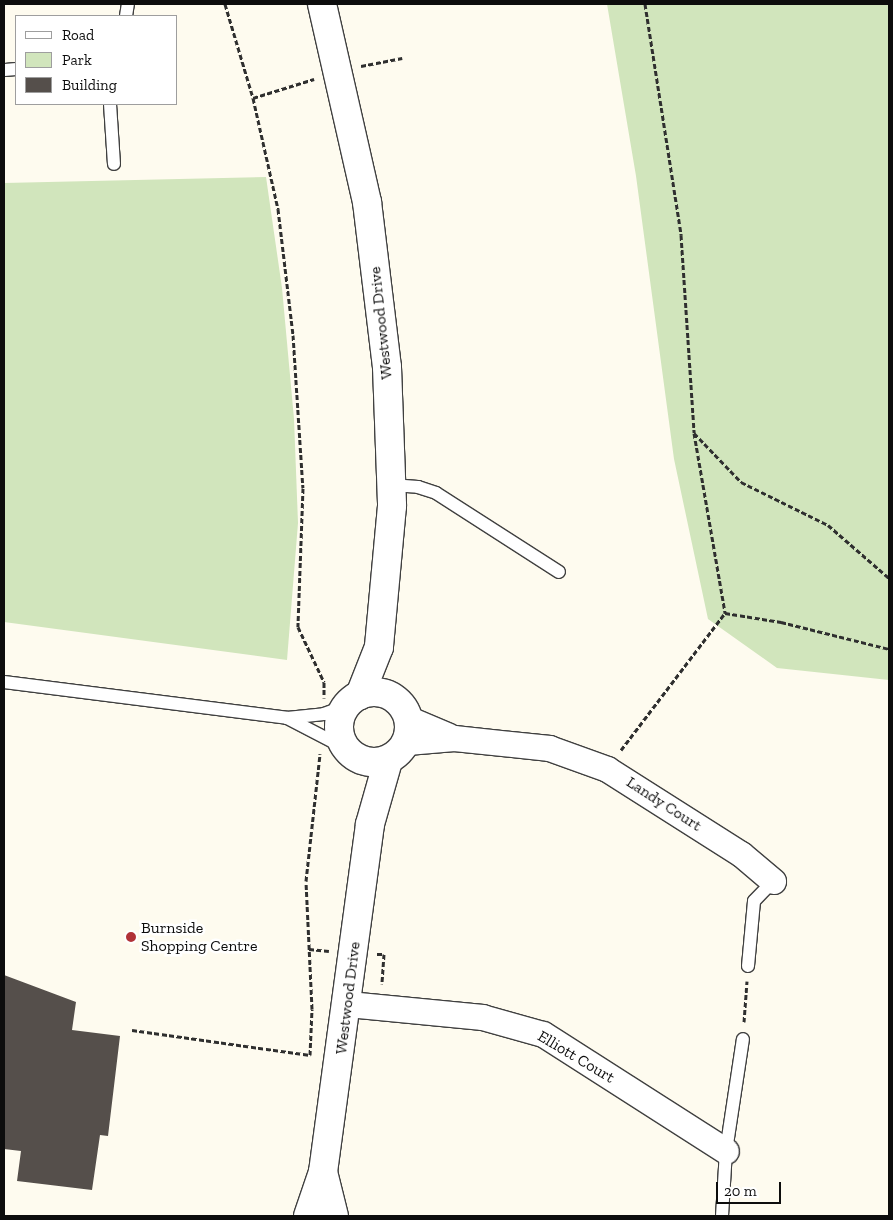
<!DOCTYPE html>
<style>
body{margin:0}
#map{position:relative;width:893px;height:1220px;overflow:hidden;background:#fefbef;font-family:"Zilla Slab",serif}
div>[style]{position:absolute}
.green>*{inset:0;background:#d1e5bc}
.building>*{inset:0;background:#554f4b}
.path>*{height:3px;margin-top:-1.5px;transform-origin:0;background:repeating-linear-gradient(90deg,#2f2f2f 0 5px,transparent 0 7.5px)}
.roads{filter:drop-shadow(1px 0 #404040) drop-shadow(-1px 0 #404040) drop-shadow(0 1px #404040) drop-shadow(0 -1px #404040)}
.service>*{height:12px;margin:-6px;padding:0 6px;transform-origin:6px;border-radius:6px;background:#fff}
.minor>*{height:25px;margin:-12.5px;padding:0 12.5px;transform-origin:12.5px;border-radius:12.5px;background:#fff}
.tertiary>*{height:28px;margin:-14px;padding:0 14px;transform-origin:14px;border-radius:14px;background:#fff}
.tertiary>.ring{margin:-14px;padding:0;box-sizing:content-box;background:none;border:28px solid #fff;border-radius:50%}
.dots>*{width:14px;height:14px;translate:-50% -50%;box-sizing:border-box;border:2px solid #fff;border-radius:50%}
span{translate:-50% -50%;white-space:nowrap;text-align:center;line-height:1.15;-webkit-text-stroke:5px #fff;paint-order:stroke}
.street-label{font-size:16px;color:#0d0d0d}
.poi-label{font-size:16px;color:#0d0d0d}
.left{translate:0 -50%;text-align:left}
.frame{position:absolute;inset:0;border:5px solid #0d0d0d;pointer-events:none}
.legend{position:absolute;left:15px;top:15px;width:162px;height:90px;box-sizing:border-box;background:#fff;border:1px solid #9e9e9e;margin:0;padding:6px 9px;list-style:none;font-size:15px;color:#0d0d0d}
.legend li{display:flex;align-items:center;gap:10px;height:25px}
.legend b{width:25px;border:1px solid #9e9e9e}
.scale{position:absolute;left:716px;top:1182px;width:65px;height:22px;box-sizing:border-box;border:2px solid #0d0d0d;border-top:0;padding-left:6px;font-size:15px;line-height:18px;white-space:nowrap;color:#0d0d0d;-webkit-text-stroke:4px #fff;paint-order:stroke}
</style>
<div id="map">
<div class="green">
<div style="clip-path:polygon(607px 4px,889px 4px,889px 680px,777px 668px,708px 619px,674px 459px,636px 176px)"></div>
<div style="clip-path:polygon(266px 177px,282px 288px,294px 419px,298px 523px,287px 660px,4px 622px,4px 183px)"></div>
</div>
<div class="building">
<div style="clip-path:polygon(4px 975px,76px 1002px,72px 1030px,120px 1036px,108px 1136px,100px 1135px,92px 1190px,17px 1181px,21px 1151px,4px 1149px)"></div>
</div>
<div class="path">
<div style="left:225px;top:4px;width:98px;rotate:73.4deg"></div>
<div style="left:253px;top:98px;width:114px;rotate:77.3deg"></div>
<div style="left:278px;top:209px;width:127px;rotate:83.2deg"></div>
<div style="left:293px;top:335px;width:153px;rotate:86.3deg"></div>
<div style="left:303px;top:488px;width:139px;rotate:92.1deg"></div>
<div style="left:298px;top:627px;width:61px;rotate:64.7deg"></div>
<div style="left:324px;top:682px;width:16px;rotate:90deg"></div>
<div style="left:645px;top:4px;width:234px;rotate:81.1deg"></div>
<div style="left:681px;top:235px;width:198px;rotate:86.2deg"></div>
<div style="left:694px;top:433px;width:68px;rotate:46.2deg"></div>
<div style="left:741px;top:482px;width:97px;rotate:26.3deg"></div>
<div style="left:828px;top:525px;width:81px;rotate:41deg"></div>
<div style="left:361px;top:66px;width:42px;rotate:-11deg"></div>
<div style="left:253px;top:98px;width:64px;rotate:-17.3deg"></div>
<div style="left:694px;top:433px;width:183px;rotate:80.2deg"></div>
<div style="left:725px;top:613px;width:57px;rotate:9.1deg"></div>
<div style="left:781px;top:622px;width:111px;rotate:14deg"></div>
<div style="left:621px;top:750px;width:172px;rotate:-52.8deg"></div>
<div style="left:309px;top:949px;width:20px;rotate:6deg"></div>
<div style="left:377px;top:954px;width:7px"></div>
<div style="left:384px;top:954px;width:30px;rotate:94deg"></div>
<div style="left:744px;top:1022px;width:41px;rotate:-85.8deg"></div>
<div style="left:132px;top:1030px;width:180px;rotate:8deg"></div>
<div style="left:310px;top:1055px;width:46px;rotate:-87.5deg"></div>
<div style="left:312px;top:1009px;width:128px;rotate:-92.7deg"></div>
<div style="left:306px;top:881px;width:128px;rotate:-83.7deg"></div>
</div>
<div class="roads">
<div class="service">
<div style="left:126px;top:16px;width:12px;rotate:-81deg"></div>
<div style="left:4px;top:70px;width:12px;rotate:-5deg"></div>
<div style="left:110px;top:104px;width:60px;rotate:86.2deg"></div>
<div style="left:391px;top:485px;width:27px;rotate:4deg"></div>
<div style="left:418px;top:487px;width:19px;rotate:18deg"></div>
<div style="left:436px;top:493px;width:146px;rotate:32.7deg"></div>
<div style="left:4px;top:682px;width:285px;rotate:7.2deg"></div>
<div style="left:287px;top:718px;width:37px;rotate:-6deg"></div>
<div style="left:324px;top:714px;width:23px;rotate:-20deg"></div>
<div style="left:287px;top:718px;width:65px;rotate:27.3deg"></div>
<div style="left:748px;top:966px;width:65px;rotate:-84.7deg"></div>
<div style="left:754px;top:901px;width:28px;rotate:-46deg"></div>
<div style="left:722px;top:1216px;width:65px;rotate:-86.5deg"></div>
<div style="left:726px;top:1151px;width:113px;rotate:-81.4deg"></div>
</div>
<div class="minor">
<div style="left:409px;top:719px;width:43px;rotate:23deg"></div>
<div style="left:407px;top:742px;width:47px;rotate:-4.9deg"></div>
<div style="left:454px;top:738px;width:96px;rotate:6deg"></div>
<div style="left:549px;top:748px;width:62px;rotate:19.9deg"></div>
<div style="left:607px;top:769px;width:159px;rotate:32.4deg"></div>
<div style="left:741px;top:854px;width:42px;rotate:40.2deg"></div>
<div style="left:348px;top:1004px;width:135px;rotate:5.5deg"></div>
<div style="left:482px;top:1017px;width:63px;rotate:15.6deg"></div>
<div style="left:543px;top:1034px;width:217px;rotate:32.6deg"></div>
</div>
<div class="tertiary">
<div style="left:322px;top:4px;width:203px;rotate:77.2deg"></div>
<div style="left:367px;top:202px;width:166px;rotate:83.1deg"></div>
<div style="left:387px;top:367px;width:139px;rotate:87.9deg"></div>
<div style="left:392px;top:506px;width:142px;rotate:95.3deg"></div>
<div style="left:379px;top:647px;width:52px;rotate:111.6deg"></div>
<div class="ring" style="left:339px;top:692px;width:42px;height:42px"></div>
<div style="left:323px;top:1172px;width:45px;rotate:76deg"></div>
<div style="left:308px;top:1216px;width:46px;rotate:-71.2deg"></div>
<div style="left:323px;top:1172px;width:351px;rotate:-82.3deg"></div>
<div style="left:370px;top:824px;width:66px;rotate:-74.1deg"></div>
</div>
</div>
<div class="dots">
<div style="left:131px;top:937px;background:#b13238"></div>
</div>
<div class="street-label">
<span style="left:381px;top:323px;rotate:-96deg">Westwood Drive</span>
<span style="left:664px;top:804px;rotate:33deg">Landy Court</span>
<span style="left:348px;top:998px;rotate:-83deg">Westwood Drive</span>
<span style="left:576px;top:1057px;rotate:31deg">Elliott Court</span>
</div>
<div class="poi-label">
<span class="left" style="left:141px;top:937px">Burnside<br>Shopping Centre</span>
</div>
<div class="frame"></div>
<ul class="legend">
<li><b style="height:6px;background:#fff"></b>Road</li>
<li><b style="height:14px;background:#d1e5bc"></b>Park</li>
<li><b style="height:14px;background:#554f4b"></b>Building</li>
</ul>
<div class="scale">20 m</div>
</div>
